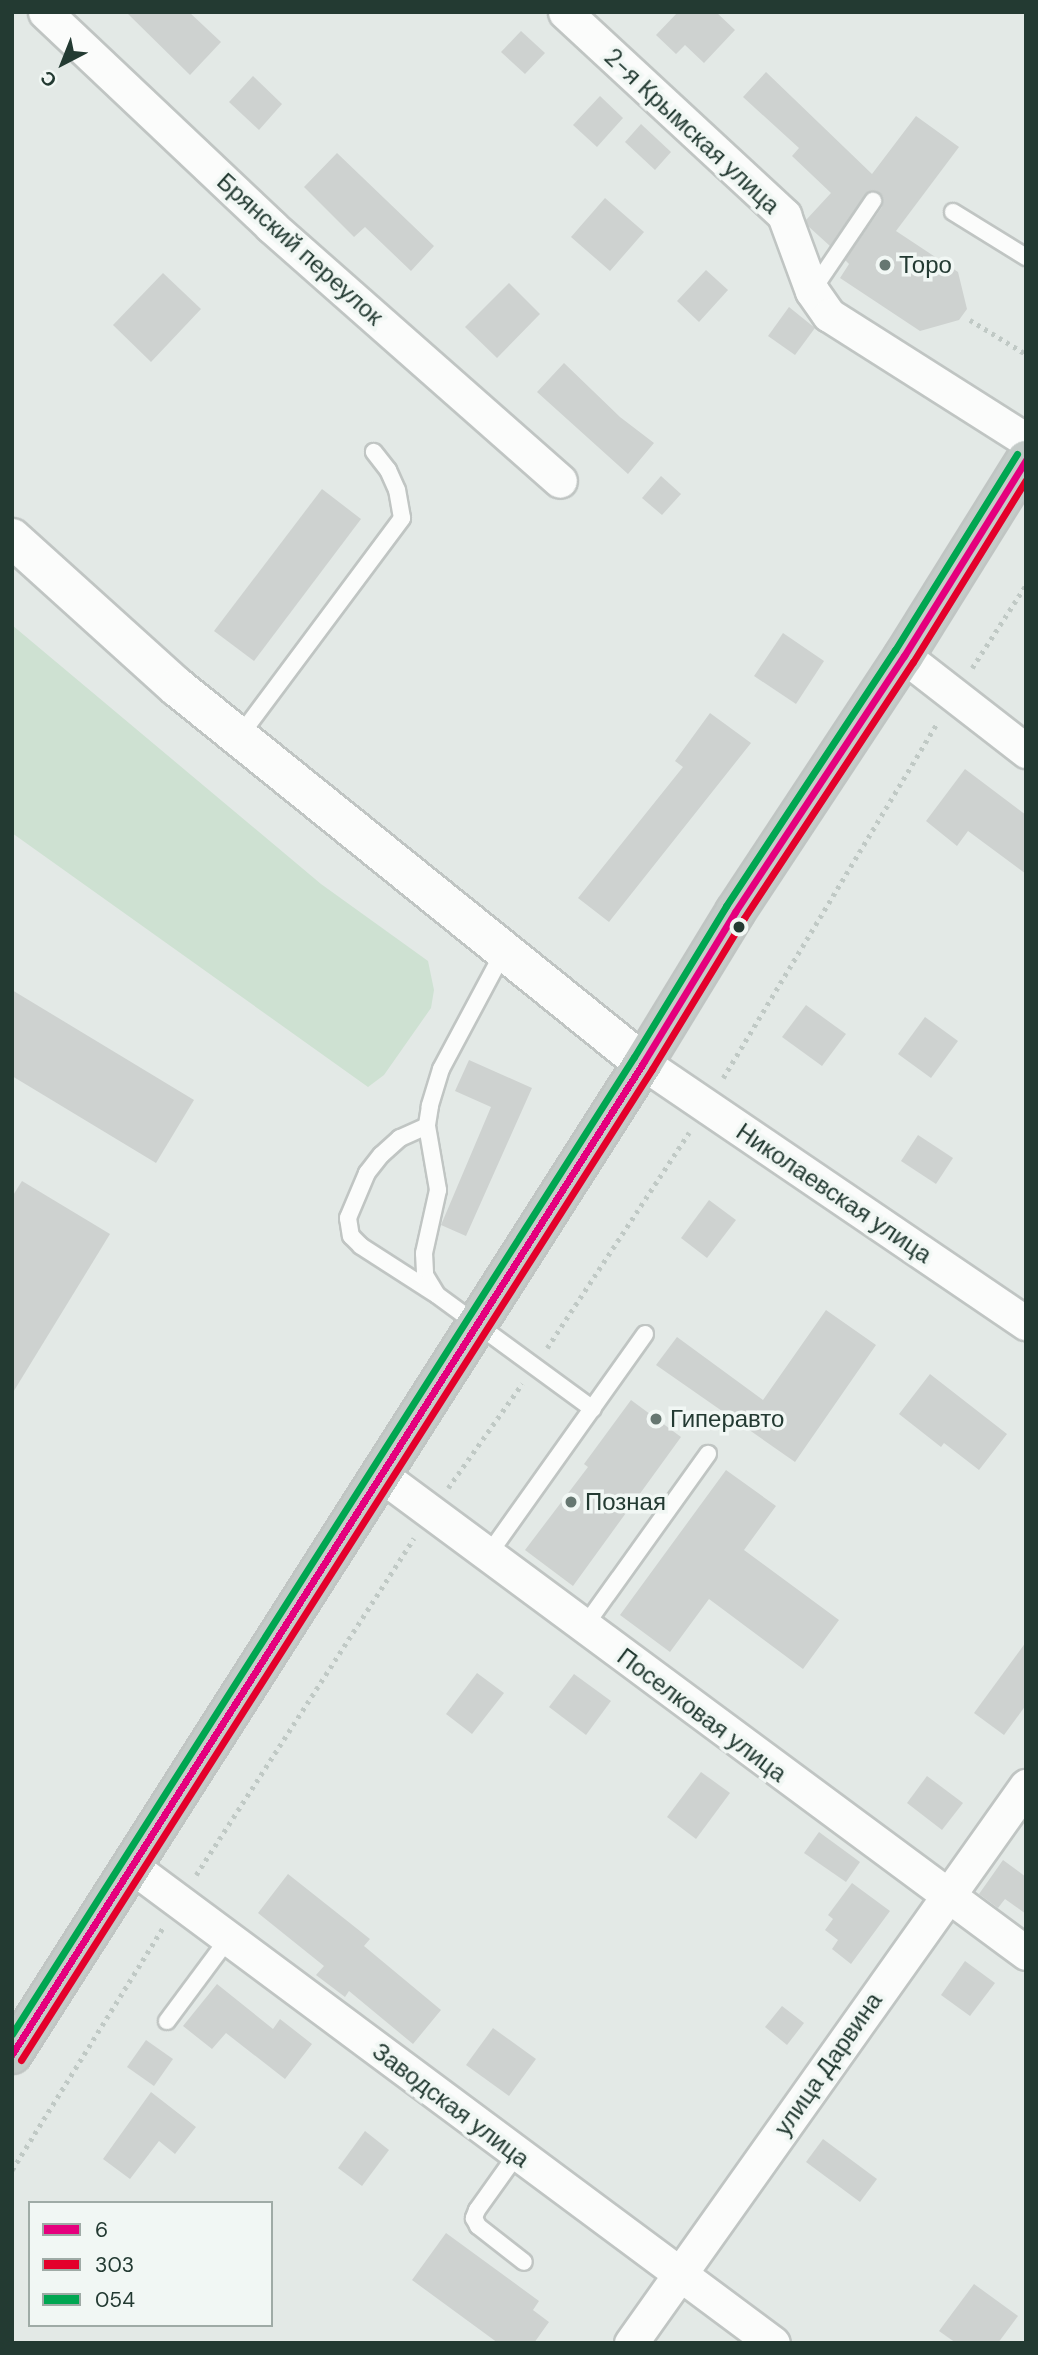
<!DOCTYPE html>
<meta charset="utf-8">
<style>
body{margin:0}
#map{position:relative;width:1038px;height:2355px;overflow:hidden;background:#e3e9e6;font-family:"DM Sans",sans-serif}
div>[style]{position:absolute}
.green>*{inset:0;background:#cee1d2}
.building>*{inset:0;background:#ced2d0}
.path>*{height:4.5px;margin-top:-2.25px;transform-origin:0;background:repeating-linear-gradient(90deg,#c0c9c5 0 3.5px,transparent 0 8.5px)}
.roads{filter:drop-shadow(2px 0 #c0c5c3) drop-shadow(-2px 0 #c0c5c3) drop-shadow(0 2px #c0c5c3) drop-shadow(0 -2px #c0c5c3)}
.service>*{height:16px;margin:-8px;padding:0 8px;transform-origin:8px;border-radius:8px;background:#fbfcfb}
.minor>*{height:33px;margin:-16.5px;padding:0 16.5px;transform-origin:16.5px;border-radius:16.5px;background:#fbfcfb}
.secondary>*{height:38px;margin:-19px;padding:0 19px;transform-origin:19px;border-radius:19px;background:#fbfcfb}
.trunk>*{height:38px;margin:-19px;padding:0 19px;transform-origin:19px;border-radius:19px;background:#c4cbc8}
.bus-1>*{height:7px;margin:-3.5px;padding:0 3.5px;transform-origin:3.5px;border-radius:3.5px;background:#e5007d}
.bus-2>*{height:7px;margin:-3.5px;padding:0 3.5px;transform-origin:3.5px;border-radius:3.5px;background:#e4002b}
.bus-3>*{height:7px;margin:-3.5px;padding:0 3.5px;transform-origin:3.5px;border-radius:3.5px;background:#00a651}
.dots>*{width:19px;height:19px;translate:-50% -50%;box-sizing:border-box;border:4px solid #f1f7f4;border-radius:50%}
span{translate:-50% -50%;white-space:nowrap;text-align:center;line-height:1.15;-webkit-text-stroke:7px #f1f7f4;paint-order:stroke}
.street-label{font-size:24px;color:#233a32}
.poi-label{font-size:24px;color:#233a32}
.left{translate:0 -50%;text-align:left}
.frame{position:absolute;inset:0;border:14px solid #233a32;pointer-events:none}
.legend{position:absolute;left:28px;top:2201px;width:245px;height:126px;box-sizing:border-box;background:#f1f7f4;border:2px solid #9faba6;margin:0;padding:9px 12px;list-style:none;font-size:21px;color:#233a32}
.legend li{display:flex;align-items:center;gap:14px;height:35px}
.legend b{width:35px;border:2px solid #9faba6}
.north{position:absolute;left:28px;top:28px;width:70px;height:70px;-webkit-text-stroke:5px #f1f7f4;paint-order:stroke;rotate:222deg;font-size:19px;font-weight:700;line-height:28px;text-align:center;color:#233a32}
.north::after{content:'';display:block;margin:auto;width:24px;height:32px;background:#233a32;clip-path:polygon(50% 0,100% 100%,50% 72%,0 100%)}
</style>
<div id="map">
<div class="green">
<div style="clip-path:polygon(12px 625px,321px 884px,428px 961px,434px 990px,431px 1008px,384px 1075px,368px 1087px,12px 833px)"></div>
</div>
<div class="building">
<div style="clip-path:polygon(126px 12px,189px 12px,221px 42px,190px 75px)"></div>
<div style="clip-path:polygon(678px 12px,716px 12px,735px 30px,704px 63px,685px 45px,676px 54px,656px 35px)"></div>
<div style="clip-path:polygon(521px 31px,545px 53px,525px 74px,501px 52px)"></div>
<div style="clip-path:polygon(766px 72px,872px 174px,916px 116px,959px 147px,896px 231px,958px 272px,967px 309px,959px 320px,920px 331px,840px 278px,849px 264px,845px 260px,882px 207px,883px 197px,874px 191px,865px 195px,830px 246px,808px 226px,806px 220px,831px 193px,792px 156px,799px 148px,743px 97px)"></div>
<div style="clip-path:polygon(253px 76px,282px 104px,259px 130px,229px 102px)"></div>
<div style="clip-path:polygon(600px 96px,623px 118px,597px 147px,573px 125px)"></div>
<div style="clip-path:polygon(641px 124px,671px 152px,655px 170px,625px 142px)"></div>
<div style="clip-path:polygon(337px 153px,434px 246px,411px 271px,365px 227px,354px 237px,304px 187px)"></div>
<div style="clip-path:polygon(605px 198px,644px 232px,610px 271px,571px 237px)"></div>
<div style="clip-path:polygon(706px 270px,728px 290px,699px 322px,677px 301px)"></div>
<div style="clip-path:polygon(163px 273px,201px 309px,151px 362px,113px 325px)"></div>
<div style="clip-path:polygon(509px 283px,540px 314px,497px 358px,465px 327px)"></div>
<div style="clip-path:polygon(789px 307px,815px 328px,795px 355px,768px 336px)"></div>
<div style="clip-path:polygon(564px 363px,620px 417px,654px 443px,628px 474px,537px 392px)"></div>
<div style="clip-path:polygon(661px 476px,681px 494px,662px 515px,642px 498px)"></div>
<div style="clip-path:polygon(322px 489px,361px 519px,254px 661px,214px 631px)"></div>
<div style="clip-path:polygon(783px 633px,824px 661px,796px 704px,754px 676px)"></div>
<div style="clip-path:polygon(710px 713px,751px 743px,609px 922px,578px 898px,683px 767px,675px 761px)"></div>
<div style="clip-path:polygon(965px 769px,1026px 815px,1026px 874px,968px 831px,957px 846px,926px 821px)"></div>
<div style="clip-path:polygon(12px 990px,194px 1100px,156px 1163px,12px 1076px)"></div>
<div style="clip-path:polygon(806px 1005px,846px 1034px,822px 1066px,782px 1037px)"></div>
<div style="clip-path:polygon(925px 1017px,958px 1041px,931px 1078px,898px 1054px)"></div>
<div style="clip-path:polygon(469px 1060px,532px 1088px,466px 1236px,441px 1225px,491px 1107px,455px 1091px)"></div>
<div style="clip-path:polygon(918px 1135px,953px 1158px,936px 1184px,901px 1161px)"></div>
<div style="clip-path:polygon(22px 1181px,110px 1234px,12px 1394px,12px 1197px)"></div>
<div style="clip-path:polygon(709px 1200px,736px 1220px,707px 1258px,681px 1238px)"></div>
<div style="clip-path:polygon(826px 1310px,876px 1345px,795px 1462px,656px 1365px,677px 1337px,763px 1400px)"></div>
<div style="clip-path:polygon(930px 1374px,1007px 1434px,979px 1470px,944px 1443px,941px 1447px,899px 1414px)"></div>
<div style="clip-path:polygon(631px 1400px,681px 1437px,573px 1586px,525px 1550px,588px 1467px,584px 1464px)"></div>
<div style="clip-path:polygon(726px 1470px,776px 1506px,744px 1550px,839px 1620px,803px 1669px,709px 1599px,670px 1652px,620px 1615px)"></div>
<div style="clip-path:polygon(1026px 1642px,1026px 1705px,1004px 1735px,974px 1713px)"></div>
<div style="clip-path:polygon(477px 1673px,504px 1693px,472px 1734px,446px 1714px)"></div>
<div style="clip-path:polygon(574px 1674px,611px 1701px,586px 1735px,549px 1707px)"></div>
<div style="clip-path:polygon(701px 1772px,730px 1793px,696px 1839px,667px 1817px)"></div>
<div style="clip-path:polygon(927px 1776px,963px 1803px,942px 1830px,907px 1803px)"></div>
<div style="clip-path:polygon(819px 1832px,860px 1862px,846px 1882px,804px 1853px)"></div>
<div style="clip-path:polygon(1003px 1860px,1026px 1877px,1026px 1914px,1005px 1899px,998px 1908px,979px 1894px)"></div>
<div style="clip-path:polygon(288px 1874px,370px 1939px,364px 1946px,441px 2010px,413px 2044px,349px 1991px,345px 1997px,316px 1975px,324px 1966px,258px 1913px)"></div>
<div style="clip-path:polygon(852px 1883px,890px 1911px,851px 1964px,832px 1949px,838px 1940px,825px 1930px,833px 1919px,828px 1915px)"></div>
<div style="clip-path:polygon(965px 1961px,995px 1983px,970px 2016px,941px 1995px)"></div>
<div style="clip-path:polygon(217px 1984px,273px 2029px,280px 2019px,312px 2044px,285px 2079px,226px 2033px,212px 2049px,183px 2026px)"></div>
<div style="clip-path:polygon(782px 2006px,804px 2023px,787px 2045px,765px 2027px)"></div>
<div style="clip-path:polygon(493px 2028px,536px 2059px,509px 2096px,466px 2065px)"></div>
<div style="clip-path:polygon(146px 2040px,173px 2059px,154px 2086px,127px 2067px)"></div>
<div style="clip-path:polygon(151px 2092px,196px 2127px,175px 2154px,159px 2141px,130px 2179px,103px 2159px)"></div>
<div style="clip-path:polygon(365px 2131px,389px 2150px,362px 2186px,338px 2168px)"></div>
<div style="clip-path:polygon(823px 2139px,877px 2179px,860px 2202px,806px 2162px)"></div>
<div style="clip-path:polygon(446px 2233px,539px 2301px,533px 2310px,549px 2322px,534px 2343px,498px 2343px,412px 2280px)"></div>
<div style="clip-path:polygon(974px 2284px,1018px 2316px,998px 2343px,956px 2343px,939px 2331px)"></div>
</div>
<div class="path">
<div style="left:970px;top:320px;width:66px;rotate:31.3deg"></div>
<div style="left:972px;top:668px;width:99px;rotate:-57deg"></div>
<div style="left:723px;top:1078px;width:415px;rotate:-58.9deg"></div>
<div style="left:547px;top:1348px;width:258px;rotate:-56.6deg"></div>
<div style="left:448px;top:1488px;width:128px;rotate:-54.6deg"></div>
<div style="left:196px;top:1875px;width:401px;rotate:-57.1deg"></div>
<div style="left:12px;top:2170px;width:286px;rotate:-58.1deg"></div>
</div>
<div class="roads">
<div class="service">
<div style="left:953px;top:212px;width:86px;rotate:31.7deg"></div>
<div style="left:812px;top:291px;width:109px;rotate:-55.9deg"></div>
<div style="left:239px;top:737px;width:273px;rotate:-53.3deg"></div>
<div style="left:402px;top:518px;width:28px;rotate:-100deg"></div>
<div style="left:397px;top:490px;width:22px;rotate:-114deg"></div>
<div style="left:388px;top:470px;width:23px;rotate:-128deg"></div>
<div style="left:504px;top:951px;width:134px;rotate:118.1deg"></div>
<div style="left:441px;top:1069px;width:39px;rotate:107deg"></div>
<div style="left:430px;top:1106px;width:20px;rotate:99deg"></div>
<div style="left:427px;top:1126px;width:65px;rotate:80.2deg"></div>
<div style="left:438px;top:1190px;width:65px;rotate:102.5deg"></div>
<div style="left:424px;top:1253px;width:22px;rotate:87deg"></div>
<div style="left:425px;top:1275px;width:23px;rotate:59deg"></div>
<div style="left:437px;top:1295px;width:193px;rotate:36.2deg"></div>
<div style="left:427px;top:1126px;width:30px;rotate:156deg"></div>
<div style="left:400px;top:1138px;width:25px;rotate:138deg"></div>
<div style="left:381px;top:1155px;width:23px;rotate:128deg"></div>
<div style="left:367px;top:1173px;width:49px;rotate:112.9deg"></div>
<div style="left:348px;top:1218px;width:18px;rotate:81deg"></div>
<div style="left:351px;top:1236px;width:14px;rotate:45deg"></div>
<div style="left:361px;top:1246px;width:87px;rotate:32.8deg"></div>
<div style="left:488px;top:1555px;width:271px;rotate:-54.6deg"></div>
<div style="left:584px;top:1627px;width:213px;rotate:-54.4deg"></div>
<div style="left:167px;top:2021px;width:102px;rotate:-53.4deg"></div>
<div style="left:517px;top:2154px;width:69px;rotate:125.5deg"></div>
<div style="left:477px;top:2210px;width:9px;rotate:111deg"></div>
<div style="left:474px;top:2218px;width:9px;rotate:63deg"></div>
<div style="left:478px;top:2226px;width:58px;rotate:38deg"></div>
</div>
<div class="minor">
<div style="left:45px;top:12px;width:311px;rotate:43.4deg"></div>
<div style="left:271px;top:226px;width:385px;rotate:41.4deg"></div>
<div style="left:565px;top:12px;width:299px;rotate:42.8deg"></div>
<div style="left:784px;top:215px;width:81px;rotate:69.8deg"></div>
<div style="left:812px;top:291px;width:29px;rotate:55deg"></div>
<div style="left:829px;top:315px;width:233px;rotate:32.4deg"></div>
<div style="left:904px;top:656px;width:155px;rotate:37.9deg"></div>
<div style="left:643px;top:1063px;width:463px;rotate:34.2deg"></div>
<div style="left:381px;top:1475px;width:803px;rotate:36.54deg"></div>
<div style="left:130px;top:1865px;width:801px;rotate:36.63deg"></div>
<div style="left:631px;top:2343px;width:683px;rotate:-54.66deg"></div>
</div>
<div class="secondary">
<div style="left:12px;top:538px;width:222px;rotate:42.1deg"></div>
<div style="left:177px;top:687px;width:599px;rotate:38.9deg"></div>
</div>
<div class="trunk">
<div style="left:12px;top:2054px;width:1175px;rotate:-57.51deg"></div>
<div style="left:643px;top:1063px;width:177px;rotate:-58.6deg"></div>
<div style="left:735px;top:912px;width:307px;rotate:-56.6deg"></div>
<div style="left:904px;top:656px;width:231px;rotate:-58.1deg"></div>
</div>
</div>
<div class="bus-1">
<div style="left:12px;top:2054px;width:1175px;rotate:-57.51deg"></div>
<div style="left:643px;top:1063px;width:177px;rotate:-58.6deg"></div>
<div style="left:735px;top:912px;width:307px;rotate:-56.6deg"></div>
<div style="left:904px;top:656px;width:231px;rotate:-58.1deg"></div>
</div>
<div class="bus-2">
<div style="left:21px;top:2060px;width:1175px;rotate:-57.51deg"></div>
<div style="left:652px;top:1069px;width:177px;rotate:-58.6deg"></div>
<div style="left:744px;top:918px;width:307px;rotate:-56.6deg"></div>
<div style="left:913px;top:662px;width:214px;rotate:-58.2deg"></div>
</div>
<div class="bus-3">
<div style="left:12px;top:2034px;width:1158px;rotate:-57.52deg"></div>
<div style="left:634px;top:1057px;width:177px;rotate:-58.6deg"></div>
<div style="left:726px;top:906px;width:307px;rotate:-56.6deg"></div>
<div style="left:895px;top:650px;width:231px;rotate:-58.1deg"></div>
</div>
<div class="dots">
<div style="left:885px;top:265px;background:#667771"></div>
<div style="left:739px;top:927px;background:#233a32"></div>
<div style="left:656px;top:1419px;background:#667771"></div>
<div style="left:571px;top:1502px;background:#667771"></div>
</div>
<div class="street-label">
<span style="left:692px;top:131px;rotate:43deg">2-я Крымская улица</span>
<span style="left:300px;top:249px;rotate:42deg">Брянский переулок</span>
<span style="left:834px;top:1193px;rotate:34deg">Николаевская улица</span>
<span style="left:702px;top:1715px;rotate:37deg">Поселковая улица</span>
<span style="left:828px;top:2064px;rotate:-55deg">улица Дарвина</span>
<span style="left:451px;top:2105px;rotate:37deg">Заводская улица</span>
</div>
<div class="poi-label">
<span class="left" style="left:899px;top:265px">Торо</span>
<span class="left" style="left:670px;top:1419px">Гиперавто</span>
<span class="left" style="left:585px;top:1502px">Позная</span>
</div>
<div class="frame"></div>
<ul class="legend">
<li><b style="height:9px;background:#e5007d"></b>6</li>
<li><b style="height:9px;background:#e4002b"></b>303</li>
<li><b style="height:9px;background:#00a651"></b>054</li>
</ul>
<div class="north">С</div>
</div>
